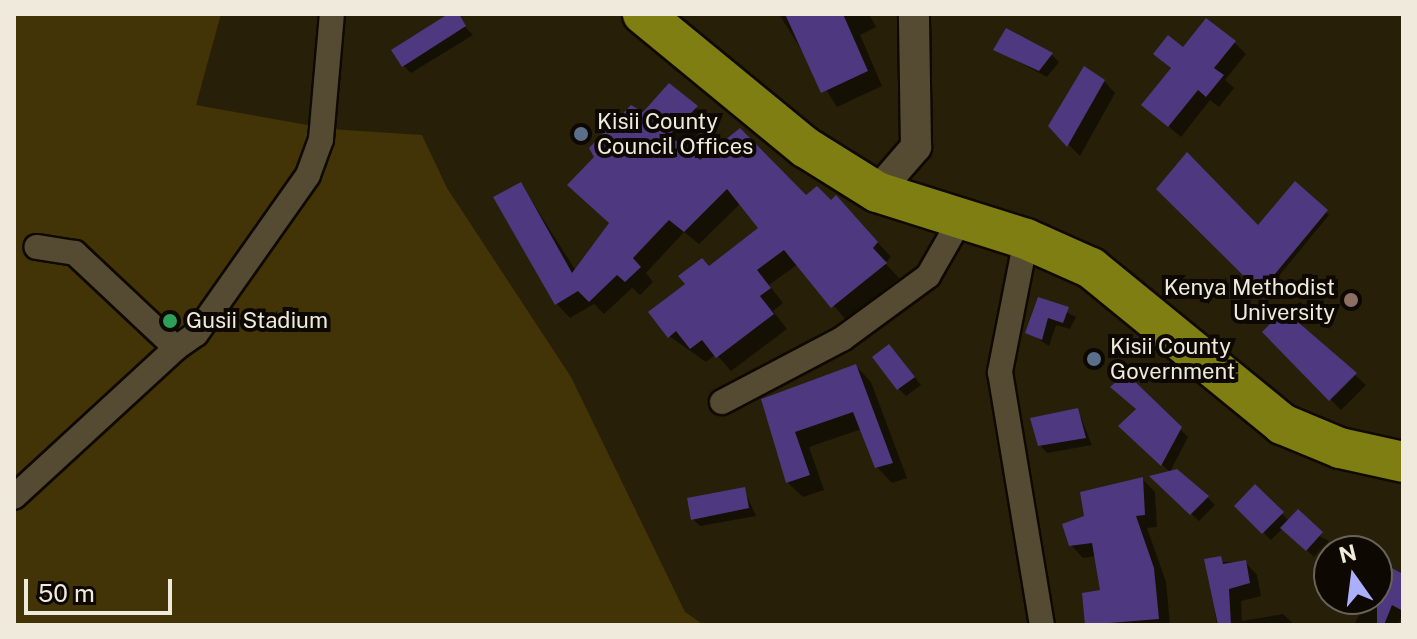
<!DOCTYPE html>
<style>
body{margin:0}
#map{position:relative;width:1417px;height:639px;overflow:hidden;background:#271f07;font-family:"Public Sans",sans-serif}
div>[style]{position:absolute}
.green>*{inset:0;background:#423406}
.shadow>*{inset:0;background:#0007}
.building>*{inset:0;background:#4e387f}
.roads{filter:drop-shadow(2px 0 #100900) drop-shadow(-2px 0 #100900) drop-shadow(0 2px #100900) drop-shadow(0 -2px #100900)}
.minor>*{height:24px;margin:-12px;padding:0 12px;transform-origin:12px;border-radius:12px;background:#544b32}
.tertiary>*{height:30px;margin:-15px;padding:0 15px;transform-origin:15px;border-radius:15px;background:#544b32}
.trunk>*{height:40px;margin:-20px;padding:0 20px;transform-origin:20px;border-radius:20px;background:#7f7e13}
.dots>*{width:22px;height:22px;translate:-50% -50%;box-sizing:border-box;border:4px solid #0d0902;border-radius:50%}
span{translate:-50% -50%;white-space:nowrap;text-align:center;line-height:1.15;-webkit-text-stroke:8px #0d0902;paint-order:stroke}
.poi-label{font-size:22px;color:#efeadc}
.left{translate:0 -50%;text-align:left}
.right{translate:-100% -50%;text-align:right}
.frame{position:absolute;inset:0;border:16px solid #efeadc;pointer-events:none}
.north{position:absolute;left:1313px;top:535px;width:80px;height:80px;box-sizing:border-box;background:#0d0902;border:2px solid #676359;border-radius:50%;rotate:346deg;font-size:22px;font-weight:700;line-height:32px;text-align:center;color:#efeadc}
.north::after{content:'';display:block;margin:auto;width:28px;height:36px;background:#abaffb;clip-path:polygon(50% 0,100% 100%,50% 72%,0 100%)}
.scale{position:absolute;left:24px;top:579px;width:148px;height:36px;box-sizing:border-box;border:4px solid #efeadc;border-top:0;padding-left:10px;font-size:24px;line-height:28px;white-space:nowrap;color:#efeadc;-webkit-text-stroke:6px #0d0902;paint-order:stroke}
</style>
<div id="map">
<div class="green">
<div style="clip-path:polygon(14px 14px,221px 14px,196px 105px,330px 129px,422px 135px,447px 188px,571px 377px,685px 612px,704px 625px,14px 625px)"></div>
</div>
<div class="shadow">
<div style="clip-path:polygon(452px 14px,473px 35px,411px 73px,403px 65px)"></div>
<div style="clip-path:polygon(779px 14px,869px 14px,876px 27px,860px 35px,882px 86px,837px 107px)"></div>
<div style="clip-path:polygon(1234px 42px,1246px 54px,1225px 80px,1234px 88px,1219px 107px,1210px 100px,1181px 137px,1143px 105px,1172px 69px,1156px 54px)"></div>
<div style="clip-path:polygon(996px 50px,1052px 55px,1059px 62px,1047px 77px)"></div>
<div style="clip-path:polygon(1104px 81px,1115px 93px,1080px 156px,1050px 126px)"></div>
<div style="clip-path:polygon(669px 86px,711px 121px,683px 149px,700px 163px,850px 212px,891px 257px,885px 263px,899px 278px,847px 321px,798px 264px,769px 285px,783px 303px,773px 311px,787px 329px,731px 371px,716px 354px,706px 362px,669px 336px,710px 268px,761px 229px,741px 203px,699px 244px,684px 232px,646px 273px,653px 282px,640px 295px,632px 288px,604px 314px,594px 304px,570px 318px,557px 304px,521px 184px,576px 271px,611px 224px,643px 114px)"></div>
<div style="clip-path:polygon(1295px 184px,1329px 215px,1264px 294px,1159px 188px,1258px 228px)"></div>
<div style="clip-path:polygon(1039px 299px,1076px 317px,1070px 329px,1056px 325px,1049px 346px,1028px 332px)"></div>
<div style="clip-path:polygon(1284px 312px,1366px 385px,1341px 410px,1264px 332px)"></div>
<div style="clip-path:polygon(897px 355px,921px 385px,906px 396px,898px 388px)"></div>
<div style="clip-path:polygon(856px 366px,871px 382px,907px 478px,892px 483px,877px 467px,862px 429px,809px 447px,824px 490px,803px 497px,787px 482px,763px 400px)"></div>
<div style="clip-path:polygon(1126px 376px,1188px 437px,1170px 472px,1121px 426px,1138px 410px)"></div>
<div style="clip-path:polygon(1078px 410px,1092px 445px,1047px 453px,1040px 445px)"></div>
<div style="clip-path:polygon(1153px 477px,1207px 497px,1215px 505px,1199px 521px)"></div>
<div style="clip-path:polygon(1142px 479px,1155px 492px,1157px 527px,1147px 528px,1166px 582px,1170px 625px,1088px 625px,1084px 595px,1102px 592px,1096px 556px,1083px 558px,1071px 545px,1086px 517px)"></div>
<div style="clip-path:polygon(1255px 487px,1289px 521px,1329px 541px,1314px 557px,1283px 528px,1271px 540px,1236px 506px)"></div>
<div style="clip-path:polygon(744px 490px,756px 516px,700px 526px,693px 519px)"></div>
<div style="clip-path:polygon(1207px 562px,1245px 562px,1257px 575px,1261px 596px,1241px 601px,1242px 621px,1283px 614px,1295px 625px,1217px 625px)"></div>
<div style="clip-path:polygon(1377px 562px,1403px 576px,1403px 614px,1398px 625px,1354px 625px,1367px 599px,1377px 599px)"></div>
</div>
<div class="building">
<div style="clip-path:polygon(448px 14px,459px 14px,466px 26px,402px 67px,391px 50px)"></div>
<div style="clip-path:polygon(785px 14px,843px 14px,868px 71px,821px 93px)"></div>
<div style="clip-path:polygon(1206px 18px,1236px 41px,1214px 68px,1224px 75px,1206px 97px,1198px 90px,1168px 127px,1141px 105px,1171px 68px,1153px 54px,1168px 35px,1183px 47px)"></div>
<div style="clip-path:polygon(1006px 28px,1053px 53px,1039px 71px,993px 50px)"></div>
<div style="clip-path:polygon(1084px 66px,1105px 80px,1067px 147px,1048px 126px)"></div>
<div style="clip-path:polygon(669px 83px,698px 106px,669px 135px,700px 160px,740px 128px,806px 195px,817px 186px,831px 200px,836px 195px,878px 242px,873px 248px,887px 263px,831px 308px,784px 250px,757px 270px,771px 288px,760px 296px,774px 314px,716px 358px,702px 340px,690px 349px,676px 331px,668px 338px,648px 312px,685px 284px,678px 276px,702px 258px,709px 266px,758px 228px,727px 189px,684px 232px,669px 220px,633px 258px,641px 267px,625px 282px,617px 275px,589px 302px,578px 291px,555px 305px,493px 197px,521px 182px,572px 273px,609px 223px,567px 185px,594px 157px,589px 148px,631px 105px,643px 112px)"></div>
<div style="clip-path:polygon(1187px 152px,1258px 225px,1295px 181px,1328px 210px,1260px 292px,1156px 189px)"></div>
<div style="clip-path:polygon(1038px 297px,1069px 307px,1063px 323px,1048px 318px,1042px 340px,1025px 333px)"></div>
<div style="clip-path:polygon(1284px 310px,1357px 373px,1329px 401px,1262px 332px)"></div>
<div style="clip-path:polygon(889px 344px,915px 377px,897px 390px,872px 357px)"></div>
<div style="clip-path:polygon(856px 364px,893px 463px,875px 468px,853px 412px,795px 432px,810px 475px,786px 483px,761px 399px)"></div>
<div style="clip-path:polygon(1126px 373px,1182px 427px,1161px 466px,1118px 426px,1136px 409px,1110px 387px)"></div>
<div style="clip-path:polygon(1078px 408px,1086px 438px,1038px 446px,1030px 418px)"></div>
<div style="clip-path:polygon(1177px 469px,1209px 496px,1190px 515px,1149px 476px)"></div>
<div style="clip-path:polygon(1143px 477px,1145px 515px,1136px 516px,1154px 568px,1159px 619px,1085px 625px,1082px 593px,1100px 590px,1092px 543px,1069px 546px,1062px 524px,1084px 516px,1080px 492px)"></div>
<div style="clip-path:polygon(1255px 484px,1284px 512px,1262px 534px,1234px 506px)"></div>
<div style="clip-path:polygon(745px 487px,749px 508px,691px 520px,687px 498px)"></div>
<div style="clip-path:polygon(1298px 509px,1323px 532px,1306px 551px,1280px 528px)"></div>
<div style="clip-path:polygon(1221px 556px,1223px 564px,1246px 560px,1250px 583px,1229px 589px,1231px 625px,1218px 625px,1204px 559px)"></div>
<div style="clip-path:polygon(1377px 560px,1403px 574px,1403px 611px,1392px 605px,1384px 625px,1377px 625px)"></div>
</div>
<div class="roads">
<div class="minor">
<div style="left:1026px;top:239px;width:136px;rotate:101.1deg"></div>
<div style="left:1000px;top:372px;width:256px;rotate:80.6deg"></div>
<div style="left:176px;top:348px;width:24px;rotate:-35deg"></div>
<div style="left:196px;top:334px;width:194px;rotate:-54.8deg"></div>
<div style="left:308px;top:175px;width:38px;rotate:-70deg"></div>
<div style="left:321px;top:139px;width:125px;rotate:-85deg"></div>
<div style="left:722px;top:402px;width:136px;rotate:-27.7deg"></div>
<div style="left:842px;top:339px;width:107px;rotate:-36.2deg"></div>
<div style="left:928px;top:276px;width:62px;rotate:-60.1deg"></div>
<div style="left:14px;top:497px;width:220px;rotate:-42.6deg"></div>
<div style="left:176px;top:348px;width:139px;rotate:-136.8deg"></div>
<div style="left:75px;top:253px;width:39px;rotate:-171deg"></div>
</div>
<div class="tertiary">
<div style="left:877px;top:192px;width:60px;rotate:-49.1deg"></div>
<div style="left:916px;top:147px;width:133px;rotate:-90.9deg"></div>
</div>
<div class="trunk">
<div style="left:643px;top:14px;width:210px;rotate:39.4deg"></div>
<div style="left:805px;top:147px;width:85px;rotate:32deg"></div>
<div style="left:877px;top:192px;width:156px;rotate:17.5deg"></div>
<div style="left:1026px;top:239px;width:71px;rotate:24deg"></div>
<div style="left:1091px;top:268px;width:247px;rotate:39.2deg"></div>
<div style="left:1282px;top:424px;width:63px;rotate:22.5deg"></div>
<div style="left:1340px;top:448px;width:65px;rotate:12.5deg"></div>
</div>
</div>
<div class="dots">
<div style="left:581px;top:134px;background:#5c6f8a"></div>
<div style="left:1351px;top:300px;background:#8d6e63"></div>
<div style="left:170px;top:321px;background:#2e9e5b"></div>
<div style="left:1094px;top:359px;background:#5c6f8a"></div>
</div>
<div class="poi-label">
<span class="left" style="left:597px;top:134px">Kisii County<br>Council Offices</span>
<span class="right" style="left:1335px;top:300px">Kenya Methodist<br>University</span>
<span class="left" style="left:186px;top:321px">Gusii Stadium</span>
<span class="left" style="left:1110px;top:359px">Kisii County<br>Government</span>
</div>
<div class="frame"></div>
<div class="north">N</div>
<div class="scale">50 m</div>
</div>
